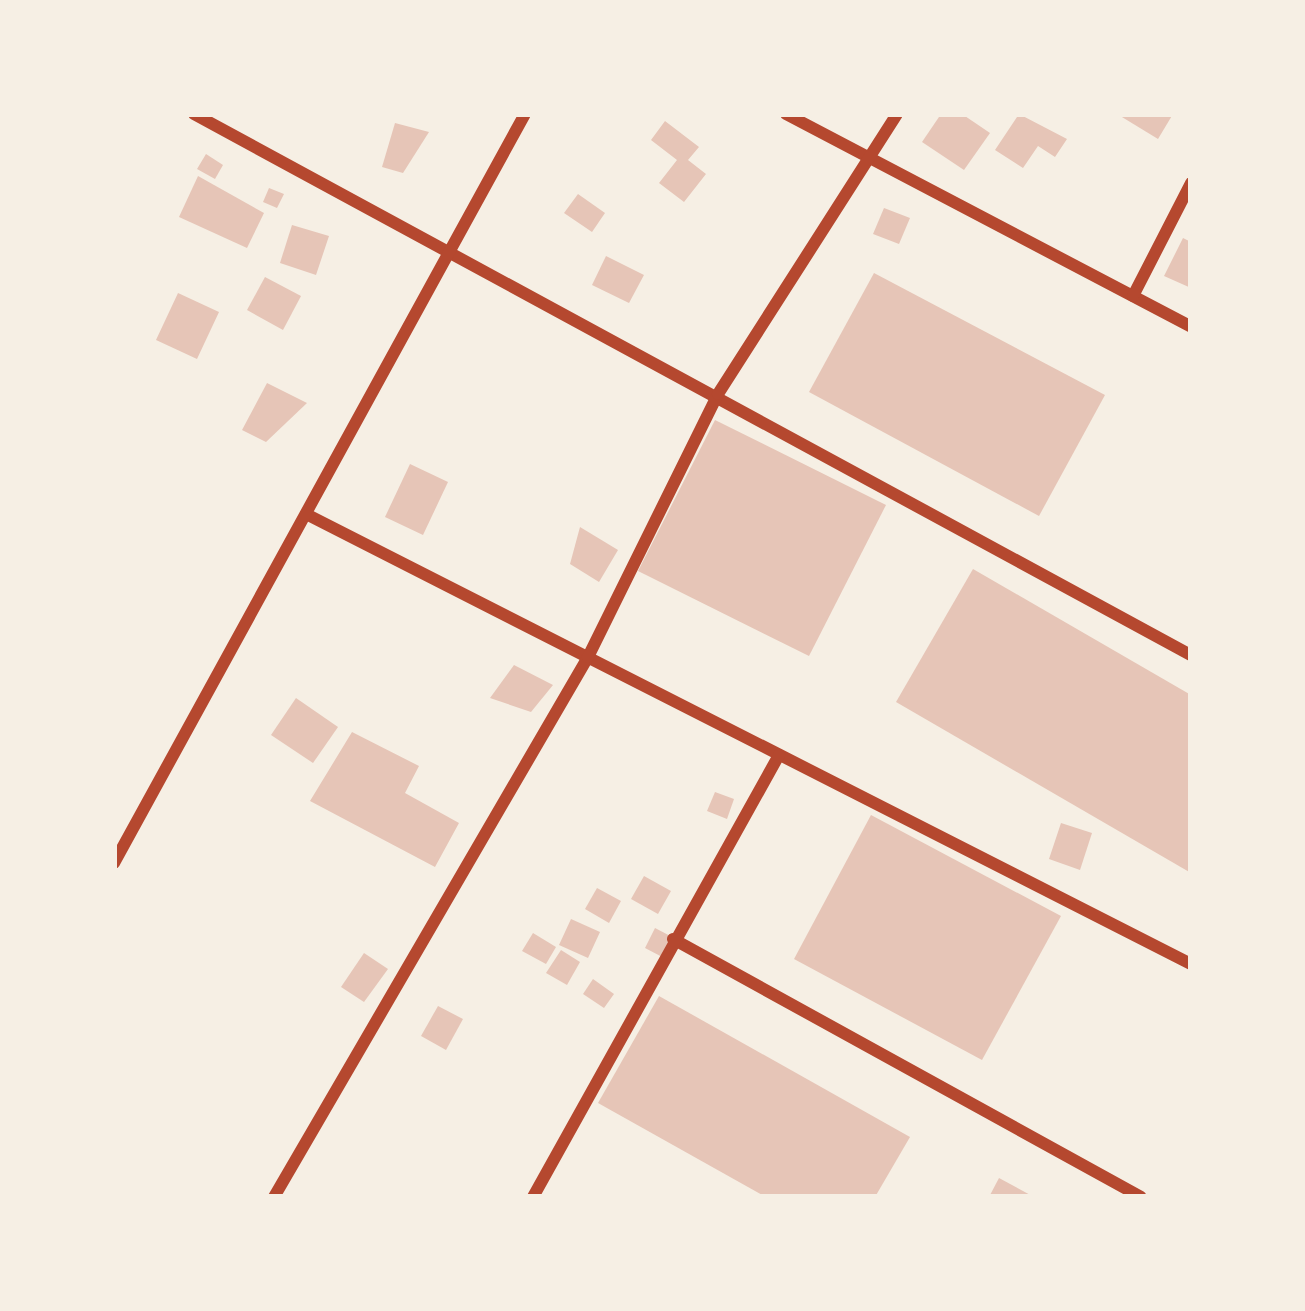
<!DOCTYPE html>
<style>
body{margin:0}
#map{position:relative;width:1305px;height:1311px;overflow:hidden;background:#f6efe4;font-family:Rubik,sans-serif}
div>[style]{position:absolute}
.building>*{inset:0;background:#e6c5b7}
.minor>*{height:12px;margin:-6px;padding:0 6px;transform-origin:6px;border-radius:6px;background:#b5482f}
span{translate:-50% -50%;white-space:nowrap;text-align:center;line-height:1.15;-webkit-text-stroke:10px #f6efe4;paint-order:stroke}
.frame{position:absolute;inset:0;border:117px solid #f6efe4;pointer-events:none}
</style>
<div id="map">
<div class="building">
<div style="clip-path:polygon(941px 114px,962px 114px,990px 133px,964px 170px,922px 142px)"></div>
<div style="clip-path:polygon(1019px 114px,1067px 139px,1055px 157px,1038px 146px,1023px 168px,995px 150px)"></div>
<div style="clip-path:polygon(1117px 114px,1173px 114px,1158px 139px)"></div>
<div style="clip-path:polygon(665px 121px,699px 147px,688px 160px,706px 174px,684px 202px,659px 183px,677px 160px,651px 140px)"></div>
<div style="clip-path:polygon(395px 123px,429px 132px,403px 173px,382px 167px)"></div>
<div style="clip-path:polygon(206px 154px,223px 165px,215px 179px,197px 169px)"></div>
<div style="clip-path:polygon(198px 176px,264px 213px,247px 248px,179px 217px)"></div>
<div style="clip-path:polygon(269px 188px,284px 194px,277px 208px,263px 202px)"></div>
<div style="clip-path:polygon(578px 194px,605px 213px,592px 232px,564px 213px)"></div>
<div style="clip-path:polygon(884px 208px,910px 218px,899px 244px,873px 234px)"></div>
<div style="clip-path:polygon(292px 225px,329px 236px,316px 275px,280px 263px)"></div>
<div style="clip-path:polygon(1183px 238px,1191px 242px,1191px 288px,1164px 276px)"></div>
<div style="clip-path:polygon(606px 256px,644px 275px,629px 303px,592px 285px)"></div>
<div style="clip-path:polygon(874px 273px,1105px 395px,1039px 516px,809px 392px)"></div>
<div style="clip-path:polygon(265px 277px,301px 296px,283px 330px,247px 310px)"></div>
<div style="clip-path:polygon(178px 293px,219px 312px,197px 359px,156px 340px)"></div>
<div style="clip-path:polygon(267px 383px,307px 403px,266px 442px,242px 430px)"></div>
<div style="clip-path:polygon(715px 420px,886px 505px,809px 656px,638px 571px)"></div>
<div style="clip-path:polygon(410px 464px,448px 482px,423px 535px,385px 517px)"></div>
<div style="clip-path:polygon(580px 527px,618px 550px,599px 582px,570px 564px)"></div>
<div style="clip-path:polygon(973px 569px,1191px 695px,1191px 873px,896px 702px)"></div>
<div style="clip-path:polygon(514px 665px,553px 685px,531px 712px,490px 698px)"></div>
<div style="clip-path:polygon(296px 698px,338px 727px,313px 763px,271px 735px)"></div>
<div style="clip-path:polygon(352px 732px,419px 766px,405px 793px,459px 823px,435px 867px,310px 801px)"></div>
<div style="clip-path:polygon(715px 792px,734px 799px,727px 819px,707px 811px)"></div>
<div style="clip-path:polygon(871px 815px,1061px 916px,982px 1060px,794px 959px)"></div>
<div style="clip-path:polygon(1061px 823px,1092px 833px,1080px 870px,1049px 859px)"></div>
<div style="clip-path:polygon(644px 876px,671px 891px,658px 914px,631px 899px)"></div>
<div style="clip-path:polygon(597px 888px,621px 901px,609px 923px,585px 909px)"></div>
<div style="clip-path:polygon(571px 919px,600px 932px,588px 958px,559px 945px)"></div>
<div style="clip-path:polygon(655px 928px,678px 940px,668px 960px,645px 948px)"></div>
<div style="clip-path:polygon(533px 933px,556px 947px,546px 964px,522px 951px)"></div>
<div style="clip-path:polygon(561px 950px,580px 962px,567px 985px,546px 973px)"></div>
<div style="clip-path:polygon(364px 953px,388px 969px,364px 1002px,341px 987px)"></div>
<div style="clip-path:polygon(593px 979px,614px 994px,604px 1008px,583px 994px)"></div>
<div style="clip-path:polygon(659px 996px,910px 1137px,875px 1197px,766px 1197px,598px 1103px)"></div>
<div style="clip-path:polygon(438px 1006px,463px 1019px,446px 1050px,421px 1036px)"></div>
<div style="clip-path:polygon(999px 1178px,1034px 1197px,989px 1197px)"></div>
</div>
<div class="minor">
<div style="left:194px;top:114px;width:1134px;rotate:28.49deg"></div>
<div style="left:786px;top:114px;width:458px;rotate:27.7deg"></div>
<div style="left:1133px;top:296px;width:127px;rotate:-62.8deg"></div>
<div style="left:306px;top:514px;width:993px;rotate:26.95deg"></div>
<div style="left:114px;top:863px;width:854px;rotate:-61.25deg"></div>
<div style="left:673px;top:939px;width:534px;rotate:28.87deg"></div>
<div style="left:274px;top:1197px;width:625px;rotate:-59.82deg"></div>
<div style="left:588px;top:657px;width:293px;rotate:-63.7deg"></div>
<div style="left:718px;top:394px;width:332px;rotate:-57.4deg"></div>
<div style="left:533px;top:1197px;width:506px;rotate:-60.9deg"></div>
</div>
<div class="frame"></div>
</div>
